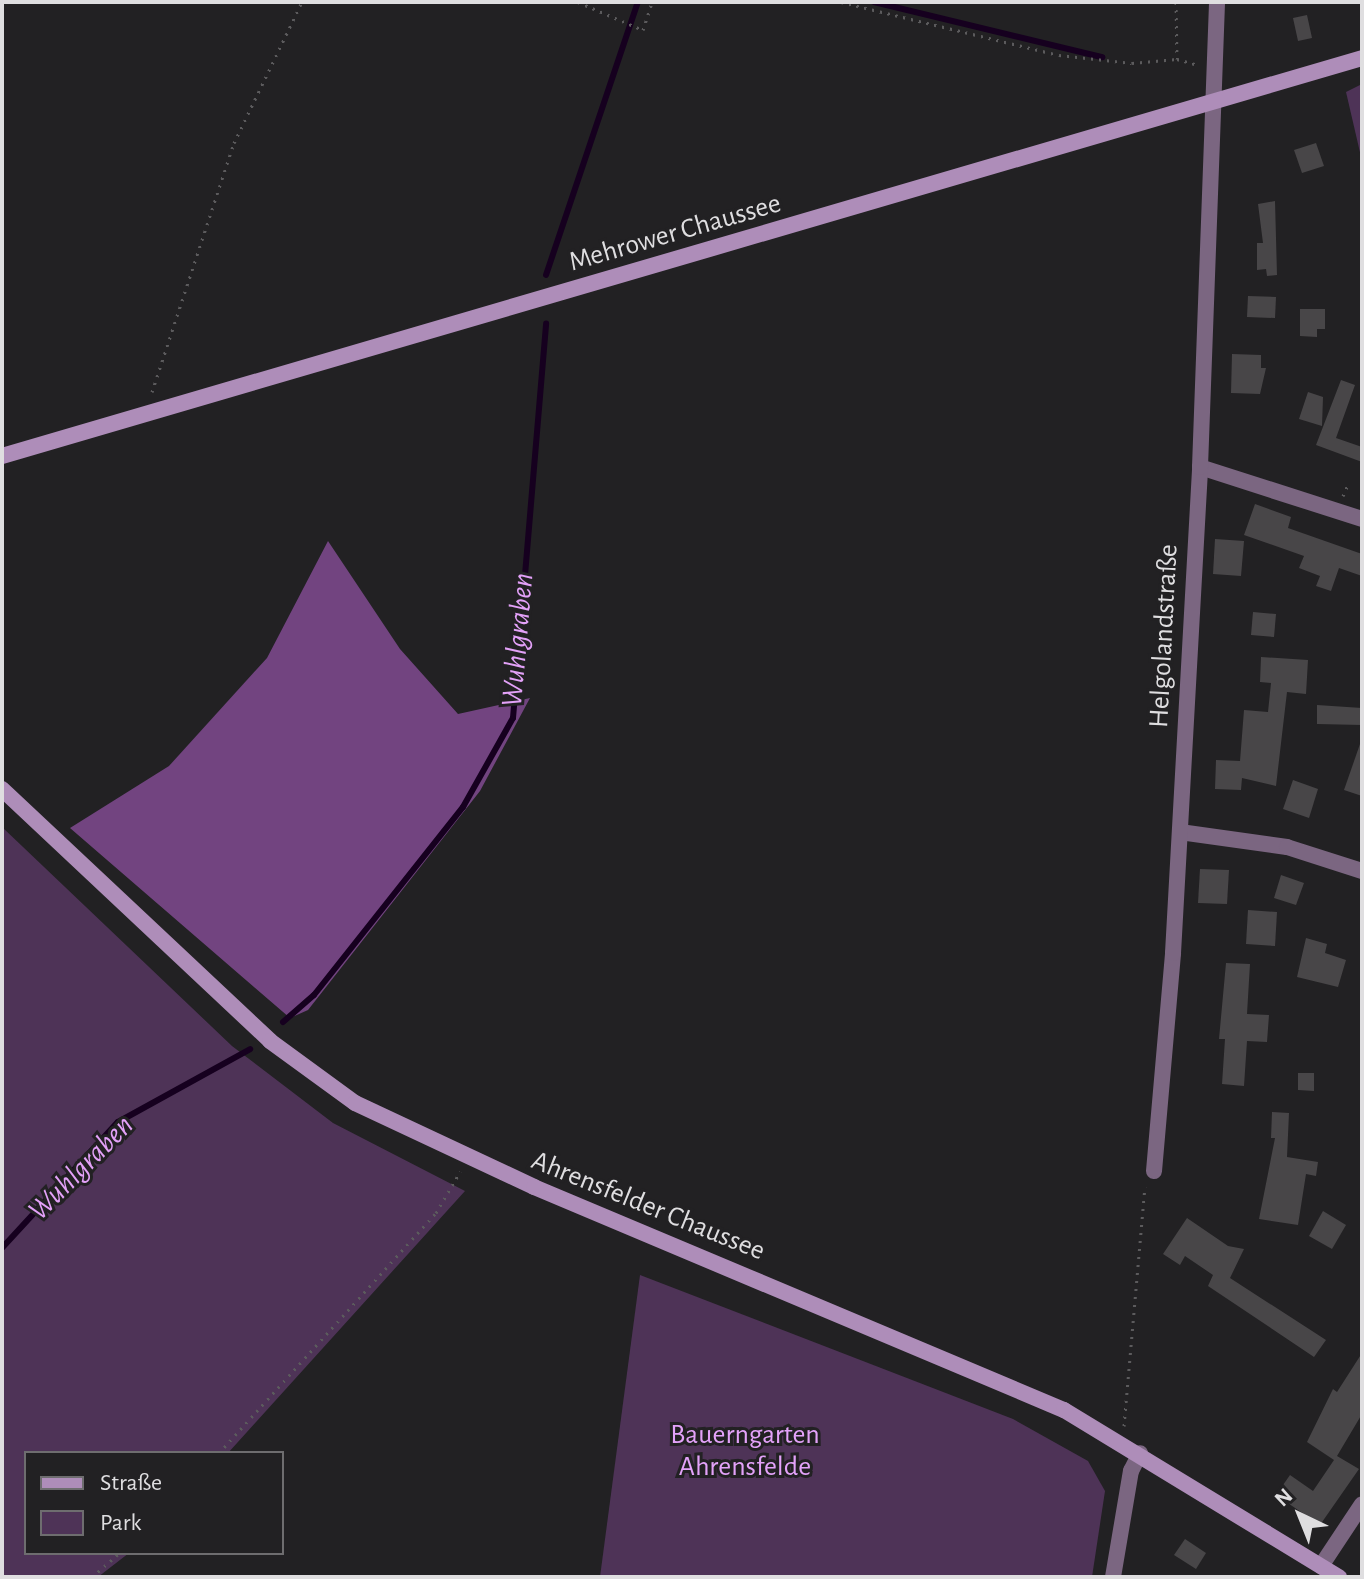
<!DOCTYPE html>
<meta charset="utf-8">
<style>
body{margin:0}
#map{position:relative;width:1364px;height:1579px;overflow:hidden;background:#222123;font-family:"Alegreya Sans",sans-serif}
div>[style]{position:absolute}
.green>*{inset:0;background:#4e3357}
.forest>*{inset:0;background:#724480}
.stream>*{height:6px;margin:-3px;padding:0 3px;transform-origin:3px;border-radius:3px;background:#16001f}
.building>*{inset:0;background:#484648}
.path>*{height:3px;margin-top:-1.5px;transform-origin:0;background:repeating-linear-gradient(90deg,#5c5b5d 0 2px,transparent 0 8px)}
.minor>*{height:16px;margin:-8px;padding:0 8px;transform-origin:8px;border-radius:8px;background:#7b6681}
.secondary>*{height:16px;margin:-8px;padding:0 8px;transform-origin:8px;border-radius:8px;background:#ae8db9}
span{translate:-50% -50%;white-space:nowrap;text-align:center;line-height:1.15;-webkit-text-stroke:6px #222123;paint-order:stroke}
.street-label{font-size:28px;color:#dfdee0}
.park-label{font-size:28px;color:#e3a2f9}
.water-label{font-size:30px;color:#e3a1f8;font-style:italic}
.frame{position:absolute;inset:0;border:4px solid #dfdee0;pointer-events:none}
.legend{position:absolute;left:24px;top:1451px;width:260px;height:104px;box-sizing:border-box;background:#222123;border:2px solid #6e6d6f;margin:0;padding:10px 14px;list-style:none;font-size:24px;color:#dfdee0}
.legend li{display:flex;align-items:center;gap:16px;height:40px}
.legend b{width:40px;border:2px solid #6e6d6f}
.north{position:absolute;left:1260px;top:1475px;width:80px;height:80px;-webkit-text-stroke:6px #222123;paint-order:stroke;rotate:317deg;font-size:22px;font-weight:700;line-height:32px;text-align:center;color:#dfdee0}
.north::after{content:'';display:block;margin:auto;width:28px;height:36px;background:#dfdee0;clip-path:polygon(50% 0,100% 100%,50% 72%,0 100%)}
</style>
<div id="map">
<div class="green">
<div style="clip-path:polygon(1362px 84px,1362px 161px,1346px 92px)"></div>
<div style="clip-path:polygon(2px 827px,232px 1046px,333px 1123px,465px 1191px,228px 1453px,26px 1453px,26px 1553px,129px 1553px,98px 1577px,2px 1577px)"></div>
<div style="clip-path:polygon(640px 1275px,1013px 1419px,1088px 1461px,1105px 1491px,1092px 1577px,600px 1577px)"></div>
</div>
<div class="forest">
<div style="clip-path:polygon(328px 541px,400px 649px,458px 714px,530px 698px,480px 791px,308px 1010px,290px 1018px,70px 828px,169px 766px,267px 658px)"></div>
</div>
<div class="stream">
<div style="left:874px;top:2px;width:235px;rotate:13.6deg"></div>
<div style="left:546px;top:275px;width:288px;rotate:-71.4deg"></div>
<div style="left:283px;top:1022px;width:41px;rotate:-41.1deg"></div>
<div style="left:314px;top:995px;width:240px;rotate:-51.6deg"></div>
<div style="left:463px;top:807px;width:102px;rotate:-60.7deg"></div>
<div style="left:513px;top:718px;width:396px;rotate:-85.2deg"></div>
<div style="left:2px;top:1248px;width:171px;rotate:-47.4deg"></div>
<div style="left:118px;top:1122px;width:151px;rotate:-28.9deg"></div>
</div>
<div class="building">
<div style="clip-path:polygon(1307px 15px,1312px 38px,1298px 41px,1293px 18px)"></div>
<div style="clip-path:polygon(1316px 143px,1324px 166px,1302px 173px,1294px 150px)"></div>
<div style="clip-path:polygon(1275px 201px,1277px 275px,1267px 276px,1266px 269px,1257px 270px,1257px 243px,1263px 243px,1258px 204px)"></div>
<div style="clip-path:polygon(1248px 296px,1276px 297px,1275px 318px,1247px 317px)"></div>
<div style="clip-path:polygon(1300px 309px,1325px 309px,1325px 329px,1317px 329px,1317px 337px,1300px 336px)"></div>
<div style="clip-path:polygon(1232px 354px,1261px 355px,1261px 368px,1266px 368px,1260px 394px,1231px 393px)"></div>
<div style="clip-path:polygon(1341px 380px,1355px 385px,1336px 438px,1362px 447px,1362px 462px,1316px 445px)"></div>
<div style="clip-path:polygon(1308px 392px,1323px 397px,1322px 426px,1299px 419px)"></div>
<div style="clip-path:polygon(1255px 504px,1291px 517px,1288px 528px,1362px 554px,1362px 576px,1339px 568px,1331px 591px,1316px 586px,1320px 576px,1299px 568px,1304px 556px,1244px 535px)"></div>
<div style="clip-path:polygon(1215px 539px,1244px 541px,1241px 576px,1213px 574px)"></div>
<div style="clip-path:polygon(1253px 612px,1276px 614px,1274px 637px,1251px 635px)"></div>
<div style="clip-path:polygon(1261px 657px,1308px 660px,1306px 694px,1287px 692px,1276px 786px,1242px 778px,1241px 790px,1215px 789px,1216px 760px,1240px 761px,1244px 710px,1268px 712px,1271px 683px,1260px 682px)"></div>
<div style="clip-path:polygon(1317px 705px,1362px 708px,1362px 725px,1317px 724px)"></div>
<div style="clip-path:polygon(1360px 744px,1362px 745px,1362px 796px,1344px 790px)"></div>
<div style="clip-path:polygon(1293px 780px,1318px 789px,1309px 818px,1283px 809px)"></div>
<div style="clip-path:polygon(1200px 869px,1229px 870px,1227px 904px,1198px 903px)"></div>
<div style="clip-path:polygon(1281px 875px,1304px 883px,1296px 905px,1274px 898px)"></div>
<div style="clip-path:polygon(1248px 910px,1277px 912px,1275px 946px,1246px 944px)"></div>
<div style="clip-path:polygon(1306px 938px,1327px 944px,1325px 953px,1346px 960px,1338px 987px,1297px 977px)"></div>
<div style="clip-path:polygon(1226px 963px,1250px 964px,1247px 1014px,1269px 1015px,1267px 1042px,1247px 1041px,1244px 1086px,1222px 1084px,1225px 1039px,1219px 1039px)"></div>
<div style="clip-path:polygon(1298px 1073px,1314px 1073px,1314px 1091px,1298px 1090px)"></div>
<div style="clip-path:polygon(1272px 1112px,1289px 1113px,1287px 1157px,1318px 1162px,1316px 1176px,1306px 1174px,1298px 1225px,1259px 1219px,1275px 1138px,1271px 1138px)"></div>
<div style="clip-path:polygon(1323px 1211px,1346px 1225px,1332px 1249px,1309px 1236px)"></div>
<div style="clip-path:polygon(1187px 1218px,1228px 1246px,1244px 1249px,1230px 1278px,1326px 1340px,1314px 1357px,1208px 1286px,1213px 1275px,1185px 1256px,1180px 1265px,1163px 1254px)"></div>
<div style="clip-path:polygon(1362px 1353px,1362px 1414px,1337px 1456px,1359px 1469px,1320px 1525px,1276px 1495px,1290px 1475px,1313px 1491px,1334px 1460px,1307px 1442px,1333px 1389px,1337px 1392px)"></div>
<div style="clip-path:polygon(1185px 1539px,1206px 1553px,1196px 1569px,1174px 1555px)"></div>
</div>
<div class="path">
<div style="left:578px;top:2px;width:71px;rotate:23.3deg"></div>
<div style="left:643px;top:30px;width:29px;rotate:-72deg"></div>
<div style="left:841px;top:2px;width:224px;rotate:13.7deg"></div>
<div style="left:1059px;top:55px;width:73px;rotate:6.3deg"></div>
<div style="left:1132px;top:63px;width:45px;rotate:-5.1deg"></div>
<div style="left:1176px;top:2px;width:57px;rotate:89deg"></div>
<div style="left:1177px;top:59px;width:22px;rotate:16deg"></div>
<div style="left:152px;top:392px;width:262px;rotate:-71.8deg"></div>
<div style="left:234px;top:143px;width:157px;rotate:-64.3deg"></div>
<div style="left:1343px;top:496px;width:15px;rotate:-67deg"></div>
<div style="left:1124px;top:1426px;width:240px;rotate:-85deg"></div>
<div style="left:219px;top:1453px;width:324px;rotate:-47.9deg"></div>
<div style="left:436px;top:1213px;width:48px;rotate:-59.7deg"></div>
<div style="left:92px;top:1577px;width:37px;rotate:-41deg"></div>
</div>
<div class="minor">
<div style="left:1200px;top:467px;width:170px;rotate:17.8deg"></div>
<div style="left:1180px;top:832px;width:108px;rotate:8deg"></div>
<div style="left:1287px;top:847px;width:79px;rotate:17.7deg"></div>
<div style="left:1154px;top:1171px;width:219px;rotate:-85deg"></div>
<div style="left:1173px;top:953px;width:487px;rotate:-86.8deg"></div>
<div style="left:1200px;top:467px;width:465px;rotate:-87.9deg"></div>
<div style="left:1321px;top:1566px;width:74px;rotate:-56.5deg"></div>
<div style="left:1113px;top:1577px;width:108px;rotate:-80.4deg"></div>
<div style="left:1131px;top:1471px;width:20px;rotate:-63deg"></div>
</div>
<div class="secondary">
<div style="left:2px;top:456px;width:1417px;rotate:-16.31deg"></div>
<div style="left:2px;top:789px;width:368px;rotate:43.2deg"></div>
<div style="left:270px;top:1041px;width:105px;rotate:36.1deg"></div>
<div style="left:355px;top:1103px;width:198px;rotate:25.1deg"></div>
<div style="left:534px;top:1187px;width:575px;rotate:22.82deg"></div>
<div style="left:1064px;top:1410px;width:322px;rotate:31.3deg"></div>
</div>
<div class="street-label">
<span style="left:675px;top:233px;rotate:-16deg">Mehrower Chaussee</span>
<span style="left:1164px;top:636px;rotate:-87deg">Helgolandstraße</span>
<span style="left:648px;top:1206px;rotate:22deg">Ahrensfelder Chaussee</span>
</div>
<div class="park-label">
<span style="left:745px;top:1451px">Bauerngarten<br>Ahrensfelde</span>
</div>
<div class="water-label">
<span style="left:518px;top:640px;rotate:-85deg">Wuhlgraben</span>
<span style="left:81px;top:1168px;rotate:-45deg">Wuhlgraben</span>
</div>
<div class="frame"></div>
<ul class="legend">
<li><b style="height:10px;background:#ae8db9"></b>Straße</li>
<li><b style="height:22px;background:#4e3357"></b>Park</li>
</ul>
<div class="north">N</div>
</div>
